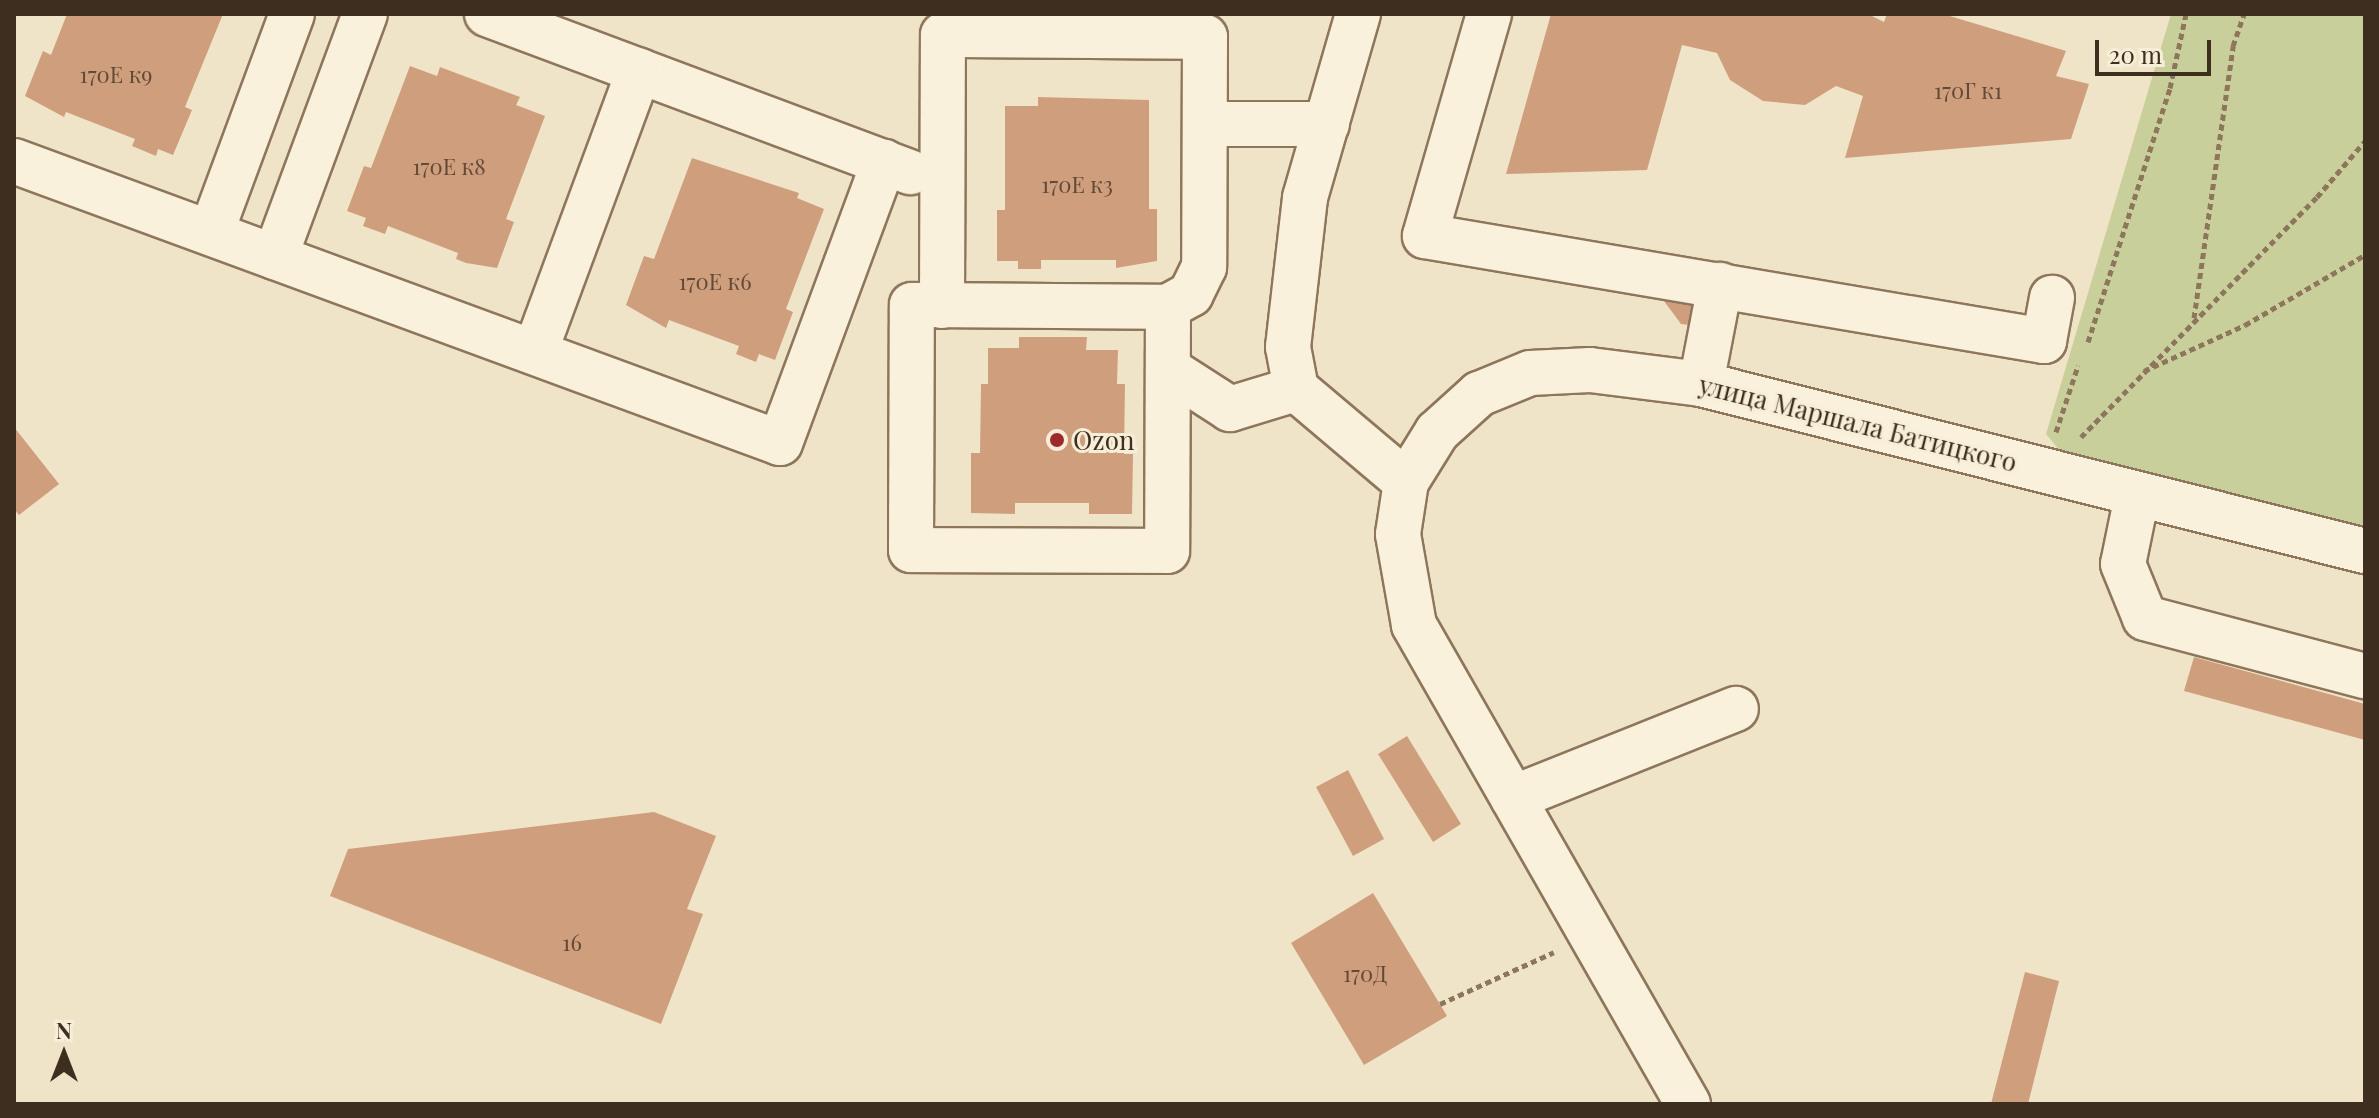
<!DOCTYPE html>
<meta charset="utf-8">
<style>
body{margin:0}
#map{position:relative;width:2379px;height:1118px;overflow:hidden;background:#f0e4c8;font-family:"Playfair Display",serif}
div>[style]{position:absolute}
.green>*{inset:0;background:#c9cf9b}
.building>*{inset:0;background:#cf9f7d}
.path>*{height:5px;margin-top:-2.5px;transform-origin:0;background:repeating-linear-gradient(90deg,#8d765c 0 6px,transparent 0 10px)}
.roads{filter:drop-shadow(2px 0 #8d765c) drop-shadow(-2px 0 #8d765c) drop-shadow(0 2px #8d765c) drop-shadow(0 -2px #8d765c)}
.minor>*{height:44px;margin:-22px;padding:0 22px;transform-origin:22px;border-radius:22px;background:#faf1dc}
.dots>*{width:22px;height:22px;translate:-50% -50%;box-sizing:border-box;border:4px solid #f7eed8;border-radius:50%}
span{translate:-50% -50%;white-space:nowrap;text-align:center;line-height:1.15;-webkit-text-stroke:6px #f7eed8;paint-order:stroke}
.number-label{font-size:22px;color:#624a37}
.number-label span{-webkit-text-stroke-width:0}
.street-label{font-size:26px;color:#3d2e20}
.poi-label{font-size:26px;color:#3d2e20}
.left{translate:0 -50%;text-align:left}
.frame{position:absolute;inset:0;border:16px solid #3d2e20;pointer-events:none}
.north{position:absolute;left:24px;top:1014px;width:80px;height:80px;-webkit-text-stroke:6px #f7eed8;paint-order:stroke;rotate:0deg;font-size:22px;font-weight:700;line-height:32px;text-align:center;color:#3d2e20}
.north::after{content:'';display:block;margin:auto;width:28px;height:36px;background:#3d2e20;clip-path:polygon(50% 0,100% 100%,50% 72%,0 100%)}
.scale{position:absolute;left:2095px;top:40px;width:116px;height:36px;box-sizing:border-box;border:4px solid #3d2e20;border-top:0;padding-left:10px;font-size:24px;line-height:28px;white-space:nowrap;color:#3d2e20;-webkit-text-stroke:6px #f7eed8;paint-order:stroke}
</style>
<div id="map">
<div class="green">
<div style="clip-path:polygon(2171px 14px,2365px 14px,2365px 526px,2076px 470px,2046px 434px)"></div>
</div>
<div class="building">
<div style="clip-path:polygon(67px 14px,223px 14px,185px 107px,192px 110px,173px 155px,158px 149px,156px 156px,132px 146px,135px 139px,66px 112px,64px 117px,25px 96px,43px 51px,51px 55px)"></div>
<div style="clip-path:polygon(1551px 14px,1868px 14px,1884px 22px,1887px 14px,1943px 14px,2066px 51px,2056px 76px,2089px 84px,2071px 139px,1845px 158px,1863px 96px,1836px 86px,1805px 105px,1763px 101px,1730px 80px,1717px 53px,1682px 45px,1647px 170px,1506px 174px)"></div>
<div style="clip-path:polygon(410px 66px,437px 76px,440px 67px,520px 97px,516px 105px,545px 116px,506px 219px,514px 222px,497px 268px,466px 263px,456px 259px,458px 253px,388px 226px,385px 234px,363px 226px,366px 218px,347px 211px,364px 166px,371px 168px)"></div>
<div style="clip-path:polygon(1038px 97px,1149px 100px,1149px 209px,1157px 209px,1157px 261px,1116px 268px,1116px 260px,1041px 260px,1041px 269px,1018px 269px,1018px 261px,997px 261px,997px 210px,1005px 210px,1005px 106px,1038px 106px)"></div>
<div style="clip-path:polygon(692px 158px,799px 193px,797px 198px,824px 209px,786px 309px,793px 312px,775px 360px,759px 354px,756px 362px,736px 354px,739px 346px,669px 320px,666px 328px,626px 305px,644px 256px,654px 259px)"></div>
<div style="clip-path:polygon(1667px 286px,1725px 294px,1720px 329px,1681px 324px,1664px 301px)"></div>
<div style="clip-path:polygon(1019px 337px,1087px 337px,1086px 350px,1118px 350px,1117px 384px,1125px 384px,1124px 454px,1133px 454px,1132px 514px,1089px 514px,1089px 503px,1015px 503px,1015px 514px,971px 513px,971px 453px,980px 453px,981px 384px,988px 384px,988px 348px,1019px 348px)"></div>
<div style="clip-path:polygon(14px 427px,59px 484px,19px 515px,14px 509px)"></div>
<div style="clip-path:polygon(2194px 657px,2365px 704px,2365px 740px,2184px 691px)"></div>
<div style="clip-path:polygon(1407px 736px,1461px 824px,1433px 842px,1378px 754px)"></div>
<div style="clip-path:polygon(1348px 770px,1384px 839px,1353px 856px,1316px 787px)"></div>
<div style="clip-path:polygon(654px 812px,716px 836px,687px 909px,703px 914px,661px 1024px,330px 896px,348px 849px)"></div>
<div style="clip-path:polygon(1373px 893px,1447px 1016px,1364px 1065px,1291px 943px)"></div>
<div style="clip-path:polygon(2025px 972px,2059px 981px,2028px 1104px,1991px 1104px)"></div>
</div>
<div class="path">
<div style="left:2194px;top:318px;width:275px;rotate:-81.8deg"></div>
<div style="left:2233px;top:46px;width:34px;rotate:-71deg"></div>
<div style="left:2088px;top:342px;width:267px;rotate:-72.1deg"></div>
<div style="left:2170px;top:88px;width:76px;rotate:-77.8deg"></div>
<div style="left:2144px;top:371px;width:111px;rotate:-24.5deg"></div>
<div style="left:2245px;top:325px;width:139px;rotate:-30.3deg"></div>
<div style="left:2056px;top:432px;width:70px;rotate:-71.6deg"></div>
<div style="left:2081px;top:437px;width:337px;rotate:-45.5deg"></div>
<div style="left:2317px;top:197px;width:74px;rotate:-49.4deg"></div>
<div style="left:1440px;top:1004px;width:125px;rotate:-24.5deg"></div>
</div>
<div class="roads">
<div class="minor">
<div style="left:487px;top:14px;width:452px;rotate:20.5deg"></div>
<div style="left:1358px;top:14px;width:191px;rotate:106.1deg"></div>
<div style="left:1305px;top:198px;width:150px;rotate:96.5deg"></div>
<div style="left:1288px;top:347px;width:43px;rotate:79.2deg"></div>
<div style="left:1296px;top:389px;width:144px;rotate:40.2deg"></div>
<div style="left:1489px;top:14px;width:231px;rotate:106.1deg"></div>
<div style="left:1425px;top:236px;width:628px;rotate:9.63deg"></div>
<div style="left:2044px;top:341px;width:44px;rotate:-79.5deg"></div>
<div style="left:1205px;top:124px;width:122px"></div>
<div style="left:14px;top:161px;width:816px;rotate:20.21deg"></div>
<div style="left:780px;top:443px;width:300px;rotate:-69.7deg"></div>
<div style="left:211px;top:233px;width:233px;rotate:-69.7deg"></div>
<div style="left:275px;top:257px;width:259px;rotate:-69.7deg"></div>
<div style="left:912px;top:305px;width:256px;rotate:0.4deg"></div>
<div style="left:1168px;top:307px;width:244px;rotate:90.2deg"></div>
<div style="left:1167px;top:551px;width:256px;rotate:-179.8deg"></div>
<div style="left:911px;top:550px;width:245px;rotate:-89.8deg"></div>
<div style="left:942px;top:306px;width:271px;rotate:-89.8deg"></div>
<div style="left:943px;top:35px;width:262px;rotate:0.4deg"></div>
<div style="left:1205px;top:37px;width:230px;rotate:90.2deg"></div>
<div style="left:1204px;top:267px;width:30px;rotate:116deg"></div>
<div style="left:1191px;top:294px;width:26px;rotate:151deg"></div>
<div style="left:535px;top:352px;width:300px;rotate:-69.7deg"></div>
<div style="left:1168px;top:369px;width:74px;rotate:32.8deg"></div>
<div style="left:1230px;top:409px;width:69px;rotate:-16.9deg"></div>
<div style="left:1701px;top:384px;width:101px;rotate:-79.1deg"></div>
<div style="left:2137px;top:496px;width:69px;rotate:101.6deg"></div>
<div style="left:2123px;top:564px;width:58px;rotate:67.8deg"></div>
<div style="left:2145px;top:618px;width:228px;rotate:14.8deg"></div>
<div style="left:1513px;top:798px;width:240px;rotate:-21.8deg"></div>
<div style="left:1688px;top:1104px;width:552px;rotate:-119.77deg"></div>
<div style="left:1414px;top:625px;width:92px;rotate:-100deg"></div>
<div style="left:1398px;top:534px;width:53px;rotate:-81.3deg"></div>
<div style="left:1406px;top:482px;width:59px;rotate:-58.2deg"></div>
<div style="left:1437px;top:432px;width:57px;rotate:-42.1deg"></div>
<div style="left:1479px;top:394px;width:55px;rotate:-22.4deg"></div>
<div style="left:1530px;top:373px;width:60px;rotate:-2.9deg"></div>
<div style="left:1590px;top:370px;width:112px;rotate:7.2deg"></div>
<div style="left:1701px;top:384px;width:685px;rotate:14.12deg"></div>
</div>
</div>
<div class="dots">
<div style="left:1057px;top:440px;background:#9e2a2b"></div>
</div>
<div class="number-label">
<span style="left:116px;top:75px">170Е к9</span>
<span style="left:1968px;top:91px">170Г к1</span>
<span style="left:449px;top:167px">170Е к8</span>
<span style="left:1077px;top:185px">170Е к3</span>
<span style="left:715px;top:282px">170Е к6</span>
<span style="left:572px;top:943px">16</span>
<span style="left:1365px;top:974px">170Д</span>
</div>
<div class="street-label">
<span style="left:1858px;top:423px;rotate:14deg">улица Маршала Батицкого</span>
</div>
<div class="poi-label">
<span class="left" style="left:1073px;top:440px">Ozon</span>
</div>
<div class="frame"></div>
<div class="north">N</div>
<div class="scale">20 m</div>
</div>
